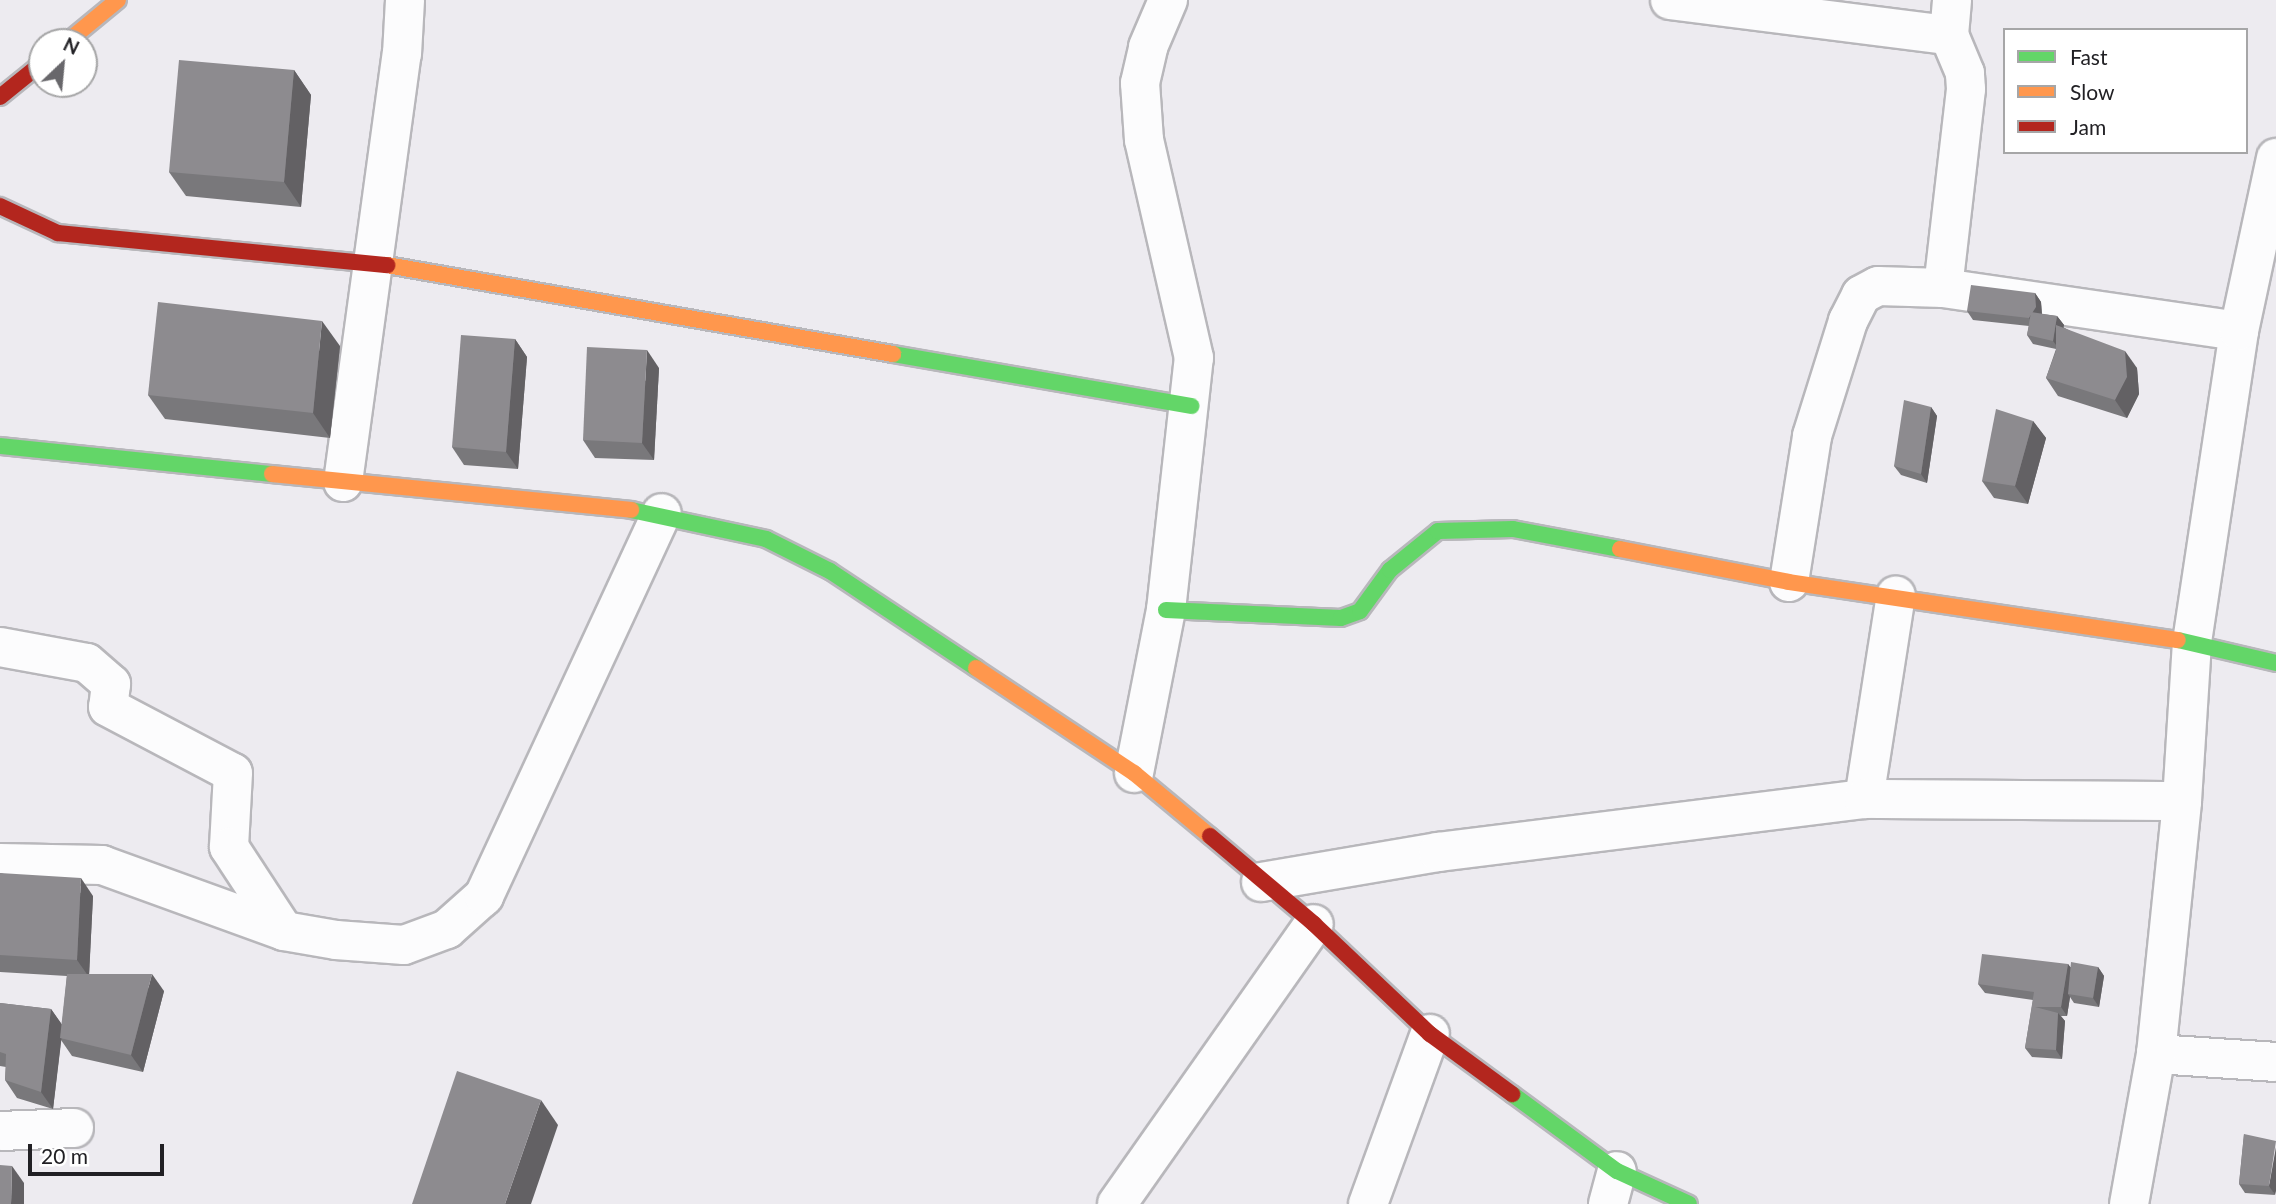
<!DOCTYPE html>
<style>
body{margin:0}
#map{position:relative;width:2276px;height:1204px;overflow:hidden;background:#edebf0;font-family:Lato,sans-serif}
div>[style]{position:absolute}
.roads{filter:drop-shadow(2px 0 #b8b7bb) drop-shadow(-2px 0 #b8b7bb) drop-shadow(0 2px #b8b7bb) drop-shadow(0 -2px #b8b7bb)}
.street>*{height:38px;margin:-19px;padding:0 19px;transform-origin:19px;border-radius:19px;background:#fcfcfd}
.fast>*{height:16px;margin:-8px;padding:0 8px;transform-origin:8px;border-radius:8px;background:#63d668}
.slow>*{height:16px;margin:-8px;padding:0 8px;transform-origin:8px;border-radius:8px;background:#ff974d}
.jam>*{height:16px;margin:-8px;padding:0 8px;transform-origin:8px;border-radius:8px;background:#b3261e}
.wall>*{inset:0;background:#79787b}
.shaded-wall>*{inset:0;background:#636164}
.building>*{inset:0;background:#8d8b8f}
span{translate:-50% -50%;white-space:nowrap;text-align:center;line-height:1.15;-webkit-text-stroke:7px #fff;paint-order:stroke}
.legend{position:absolute;left:2003px;top:28px;width:245px;height:126px;box-sizing:border-box;background:#fff;border:2px solid #a6a6a7;margin:0;padding:9px 12px;list-style:none;font-size:21px;color:#212024}
.legend li{display:flex;align-items:center;gap:14px;height:35px}
.legend b{width:35px;border:2px solid #a6a6a7}
.north{position:absolute;left:28px;top:28px;width:70px;height:70px;box-sizing:border-box;background:#fff;border:2px solid #a6a6a7;border-radius:50%;rotate:26deg;font-size:19px;font-weight:700;line-height:28px;text-align:center;color:#212024}
.north::after{content:'';display:block;margin:auto;width:24px;height:32px;background:#68676b;clip-path:polygon(50% 0,100% 100%,50% 72%,0 100%)}
.scale{position:absolute;left:28px;top:1144px;width:136px;height:32px;box-sizing:border-box;border:4px solid #212024;border-top:0;padding-left:9px;font-size:21px;line-height:24px;white-space:nowrap;color:#212024;-webkit-text-stroke:5px #fff;paint-order:stroke}
</style>
<div id="map">
<div class="roads">
<div class="street">
<div style="left:1670px;top:0;width:281px;rotate:7.2deg"></div>
<div style="left:1943px;top:288px;width:200px;rotate:-83.4deg"></div>
<div style="left:1966px;top:89px;width:16px;rotate:-94deg"></div>
<div style="left:1965px;top:73px;width:41px;rotate:-112.8deg"></div>
<div style="left:1949px;top:35px;width:35px;rotate:-85deg"></div>
<div style="left:343px;top:482px;width:432px;rotate:-82.2deg"></div>
<div style="left:402px;top:54px;width:54px;rotate:-86.8deg"></div>
<div style="left:1789px;top:582px;width:148px;rotate:-81deg"></div>
<div style="left:1812px;top:436px;width:121px;rotate:-72.6deg"></div>
<div style="left:1848px;top:321px;width:29px;rotate:-63deg"></div>
<div style="left:1861px;top:295px;width:19px;rotate:-28deg"></div>
<div style="left:1878px;top:286px;width:65px;rotate:1.8deg"></div>
<div style="left:1943px;top:288px;width:299px;rotate:8.3deg"></div>
<div style="left:0;top:647px;width:88px;rotate:10.4deg"></div>
<div style="left:87px;top:663px;width:32px;rotate:41deg"></div>
<div style="left:111px;top:684px;width:23px;rotate:97deg"></div>
<div style="left:108px;top:707px;width:141px;rotate:27.8deg"></div>
<div style="left:233px;top:773px;width:74px;rotate:93.1deg"></div>
<div style="left:229px;top:847px;width:100px;rotate:56.8deg"></div>
<div style="left:1134px;top:773px;width:166px;rotate:-78.9deg"></div>
<div style="left:1166px;top:610px;width:254px;rotate:-83.7deg"></div>
<div style="left:1194px;top:358px;width:224px;rotate:-102.9deg"></div>
<div style="left:1144px;top:140px;width:57px;rotate:-94deg"></div>
<div style="left:1140px;top:83px;width:37px;rotate:-77deg"></div>
<div style="left:1148px;top:47px;width:51px;rotate:-66.9deg"></div>
<div style="left:1864px;top:799px;width:206px;rotate:-81.1deg"></div>
<div style="left:0;top:863px;width:102px;rotate:1.1deg"></div>
<div style="left:102px;top:865px;width:194px;rotate:19.9deg"></div>
<div style="left:284px;top:931px;width:53px;rotate:9.8deg"></div>
<div style="left:336px;top:940px;width:68px;rotate:4.2deg"></div>
<div style="left:404px;top:945px;width:46px;rotate:-20.4deg"></div>
<div style="left:447px;top:929px;width:50px;rotate:-41.7deg"></div>
<div style="left:484px;top:896px;width:422px;rotate:-65.1deg"></div>
<div style="left:1261px;top:882px;width:180px;rotate:-9.6deg"></div>
<div style="left:1438px;top:852px;width:429px;rotate:-7.1deg"></div>
<div style="left:1864px;top:799px;width:318px;rotate:0.4deg"></div>
<div style="left:2156px;top:1054px;width:120px;rotate:3.8deg"></div>
<div style="left:0;top:1131px;width:74px;rotate:-2.3deg"></div>
<div style="left:1117px;top:1204px;width:342px;rotate:-54.9deg"></div>
<div style="left:1368px;top:1204px;width:181px;rotate:-70deg"></div>
<div style="left:1608px;top:1204px;width:34px;rotate:-75deg"></div>
<div style="left:2129px;top:1204px;width:152px;rotate:-79.8deg"></div>
<div style="left:2156px;top:1054px;width:254px;rotate:-84.1deg"></div>
<div style="left:2182px;top:801px;width:159px;rotate:-86.4deg"></div>
<div style="left:2192px;top:642px;width:315px;rotate:-81.4deg"></div>
<div style="left:2239px;top:331px;width:177px;rotate:-77.9deg"></div>
</div>
<div class="fast">
<div style="left:893px;top:354px;width:303px;rotate:9.9deg"></div>
<div style="left:0;top:446px;width:273px;rotate:5.9deg"></div>
<div style="left:631px;top:510px;width:138px;rotate:12.1deg"></div>
<div style="left:766px;top:539px;width:72px;rotate:26.6deg"></div>
<div style="left:830px;top:571px;width:175px;rotate:33.6deg"></div>
<div style="left:1166px;top:610px;width:175px;rotate:2.6deg"></div>
<div style="left:1341px;top:618px;width:20px;rotate:-20deg"></div>
<div style="left:1360px;top:611px;width:51px;rotate:-53.8deg"></div>
<div style="left:1390px;top:570px;width:62px;rotate:-39.1deg"></div>
<div style="left:1438px;top:531px;width:75px;rotate:-1.5deg"></div>
<div style="left:1513px;top:529px;width:109px;rotate:10.6deg"></div>
<div style="left:2178px;top:640px;width:101px;rotate:13.2deg"></div>
<div style="left:1512px;top:1094px;width:130px;rotate:36.3deg"></div>
<div style="left:1617px;top:1171px;width:79px;rotate:24.6deg"></div>
</div>
<div class="slow">
<div style="left:67px;top:42px;width:66px;rotate:-39.5deg"></div>
<div style="left:387px;top:265px;width:514px;rotate:9.98deg"></div>
<div style="left:272px;top:474px;width:361px;rotate:5.7deg"></div>
<div style="left:1620px;top:549px;width:172px;rotate:11deg"></div>
<div style="left:1789px;top:582px;width:393px;rotate:8.5deg"></div>
<div style="left:976px;top:668px;width:190px;rotate:33.6deg"></div>
<div style="left:1134px;top:773px;width:99px;rotate:39.7deg"></div>
</div>
<div class="jam">
<div style="left:0;top:97px;width:54px;rotate:-39deg"></div>
<div style="left:0;top:206px;width:64px;rotate:25deg"></div>
<div style="left:58px;top:233px;width:331px;rotate:5.6deg"></div>
<div style="left:1210px;top:836px;width:136px;rotate:40.2deg"></div>
<div style="left:1314px;top:924px;width:160px;rotate:43.5deg"></div>
<div style="left:1430px;top:1034px;width:102px;rotate:36.2deg"></div>
</div>
</div>
<div class="wall">
<div style="clip-path:polygon(294px 70px,311px 95px,301px 207px,186px 196px,169px 172px)"></div>
<div style="clip-path:polygon(2035px 293px,2041px 302px,2042px 314px,2057px 316px,2064px 325px,2063px 327px,2137px 368px,2139px 394px,2127px 418px,2058px 396px,2046px 378px,2056px 349px,2033px 344px,2027px 335px,2029px 326px,1973px 320px,1967px 311px)"></div>
<div style="clip-path:polygon(515px 339px,527px 357px,518px 469px,464px 465px,452px 447px)"></div>
<div style="clip-path:polygon(340px 346px,330px 438px,165px 419px,148px 395px)"></div>
<div style="clip-path:polygon(659px 368px,654px 460px,595px 458px,583px 440px)"></div>
<div style="clip-path:polygon(1931px 407px,1937px 416px,1927px 483px,1901px 475px,1894px 466px)"></div>
<div style="clip-path:polygon(2033px 421px,2046px 438px,2028px 504px,1994px 498px,1982px 481px)"></div>
<div style="clip-path:polygon(0 873px,93px 896px,89px 974px,164px 991px,143px 1072px,72px 1056px,61px 1040px,53px 1109px,17px 1098px,5px 1080px,6px 1067px,0 1066px,0 1003px,51px 1009px,62px 1025px,67px 976px,0 972px)"></div>
<div style="clip-path:polygon(2068px 964px,2070px 967px,2098px 967px,2104px 976px,2099px 1007px,2074px 1003px,2070px 997px,2067px 1016px,2061px 1016px,2065px 1021px,2062px 1059px,2032px 1057px,2025px 1048px,2033px 1000px,1985px 993px,1978px 984px)"></div>
<div style="clip-path:polygon(2244px 1134px,2275px 1195px,2245px 1193px,2239px 1184px)"></div>
</div>
<div class="shaded-wall">
<div style="clip-path:polygon(294px 70px,311px 95px,301px 207px,284px 182px)"></div>
<div style="clip-path:polygon(2035px 293px,2041px 302px,2042px 316px,2035px 327px,2029px 318px)"></div>
<div style="clip-path:polygon(2057px 316px,2064px 325px,2059px 349px,2053px 341px)"></div>
<div style="clip-path:polygon(322px 321px,340px 346px,330px 438px,313px 413px)"></div>
<div style="clip-path:polygon(515px 339px,527px 357px,518px 469px,506px 452px)"></div>
<div style="clip-path:polygon(647px 350px,659px 368px,654px 460px,642px 443px)"></div>
<div style="clip-path:polygon(2125px 351px,2137px 368px,2139px 394px,2127px 418px,2115px 400px)"></div>
<div style="clip-path:polygon(1931px 407px,1937px 416px,1927px 483px,1921px 474px)"></div>
<div style="clip-path:polygon(2033px 421px,2046px 438px,2028px 504px,2015px 486px)"></div>
<div style="clip-path:polygon(81px 878px,93px 896px,89px 977px,77px 960px)"></div>
<div style="clip-path:polygon(2068px 964px,2074px 972px,2068px 994px,2070px 997px,2067px 1016px,2061px 1007px)"></div>
<div style="clip-path:polygon(2098px 967px,2104px 976px,2099px 1007px,2093px 998px)"></div>
<div style="clip-path:polygon(152px 974px,164px 991px,143px 1072px,131px 1055px)"></div>
<div style="clip-path:polygon(51px 1009px,63px 1026px,53px 1109px,41px 1092px)"></div>
<div style="clip-path:polygon(2058px 1013px,2065px 1021px,2062px 1059px,2056px 1050px)"></div>
<div style="clip-path:polygon(541px 1100px,558px 1125px,531px 1204px,505px 1204px)"></div>
<div style="clip-path:polygon(2276px 1147px,2276px 1191px,2275px 1195px,2269px 1186px)"></div>
<div style="clip-path:polygon(12px 1166px,24px 1183px,24px 1204px,11px 1204px)"></div>
</div>
<div class="building">
<div style="clip-path:polygon(179px 60px,294px 70px,284px 182px,169px 172px)"></div>
<div style="clip-path:polygon(1971px 285px,2035px 293px,2036px 307px,2029px 318px,1967px 311px)"></div>
<div style="clip-path:polygon(158px 302px,322px 321px,313px 413px,148px 395px)"></div>
<div style="clip-path:polygon(2031px 312px,2057px 316px,2053px 341px,2027px 335px)"></div>
<div style="clip-path:polygon(2056px 325px,2125px 351px,2127px 377px,2115px 400px,2046px 378px,2056px 351px)"></div>
<div style="clip-path:polygon(461px 335px,515px 339px,506px 452px,452px 447px)"></div>
<div style="clip-path:polygon(587px 347px,647px 350px,642px 443px,583px 440px)"></div>
<div style="clip-path:polygon(1904px 400px,1931px 407px,1921px 474px,1894px 466px)"></div>
<div style="clip-path:polygon(1996px 409px,2033px 421px,2015px 486px,1982px 481px)"></div>
<div style="clip-path:polygon(0 873px,81px 878px,77px 960px,0 955px)"></div>
<div style="clip-path:polygon(1982px 954px,2068px 964px,2061px 1007px,2035px 1007px,2058px 1013px,2056px 1050px,2025px 1048px,2034px 992px,1978px 984px)"></div>
<div style="clip-path:polygon(2071px 962px,2098px 967px,2093px 998px,2068px 994px)"></div>
<div style="clip-path:polygon(67px 974px,152px 974px,131px 1055px,60px 1038px)"></div>
<div style="clip-path:polygon(0 1003px,51px 1009px,41px 1092px,5px 1080px,6px 1054px,0 1052px)"></div>
<div style="clip-path:polygon(457px 1071px,541px 1100px,505px 1204px,412px 1204px)"></div>
<div style="clip-path:polygon(2244px 1134px,2276px 1141px,2269px 1186px,2239px 1184px)"></div>
<div style="clip-path:polygon(0 1165px,12px 1166px,11px 1204px,0 1204px)"></div>
</div>
<ul class="legend">
<li><b style="height:9px;background:#63d668"></b>Fast</li>
<li><b style="height:9px;background:#ff974d"></b>Slow</li>
<li><b style="height:9px;background:#b3261e"></b>Jam</li>
</ul>
<div class="north">N</div>
<div class="scale">20 m</div>
</div>
